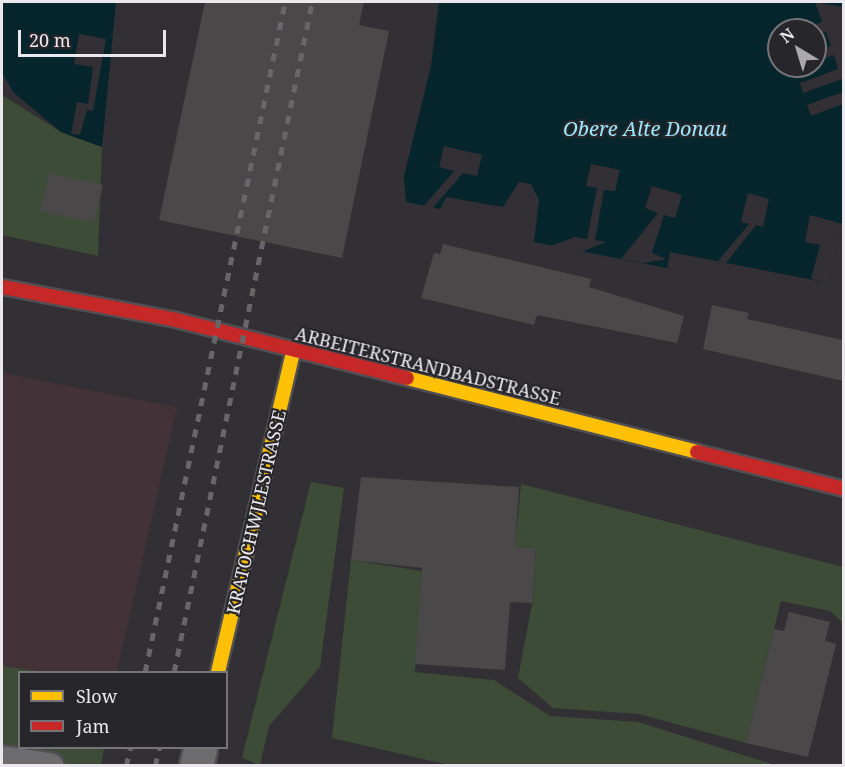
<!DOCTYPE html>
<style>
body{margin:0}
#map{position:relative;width:845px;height:767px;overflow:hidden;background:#323034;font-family:"Noto Serif",serif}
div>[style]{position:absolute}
.education>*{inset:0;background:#433237}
.green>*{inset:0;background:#3c4c37}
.water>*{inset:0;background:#06252c}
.pier>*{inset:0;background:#323034}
.building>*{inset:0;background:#4b484a}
.roads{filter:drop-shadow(2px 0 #504e52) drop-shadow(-2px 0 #504e52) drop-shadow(0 2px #504e52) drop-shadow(0 -2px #504e52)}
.lane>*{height:27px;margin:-13.5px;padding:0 13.5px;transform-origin:13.5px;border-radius:13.5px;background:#6c6b6d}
.street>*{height:33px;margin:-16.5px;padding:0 16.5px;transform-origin:16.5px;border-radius:16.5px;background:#6c6b6d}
.slow>*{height:14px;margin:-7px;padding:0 7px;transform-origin:7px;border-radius:7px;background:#ffc107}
.jam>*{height:14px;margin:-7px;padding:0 7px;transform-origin:7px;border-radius:7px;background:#c62828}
.rail>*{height:4.5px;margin-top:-2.25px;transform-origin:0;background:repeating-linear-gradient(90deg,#676668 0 8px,transparent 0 16px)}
span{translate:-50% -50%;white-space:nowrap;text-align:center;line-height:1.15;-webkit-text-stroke:4.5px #27262b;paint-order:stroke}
.street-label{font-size:18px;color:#eae8ec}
.water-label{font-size:20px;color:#9be8fc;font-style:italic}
.frame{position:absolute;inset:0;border:3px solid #eae8ec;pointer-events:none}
.legend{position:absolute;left:18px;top:671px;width:210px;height:78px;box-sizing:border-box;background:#27262b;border:2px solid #757478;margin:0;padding:8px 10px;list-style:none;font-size:18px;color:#eae8ec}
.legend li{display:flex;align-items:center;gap:12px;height:30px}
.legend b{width:30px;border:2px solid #757478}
.north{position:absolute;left:767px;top:18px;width:60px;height:60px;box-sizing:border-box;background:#27262b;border:2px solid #757478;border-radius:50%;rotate:322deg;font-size:16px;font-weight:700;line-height:24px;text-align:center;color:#eae8ec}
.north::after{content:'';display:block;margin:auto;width:21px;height:27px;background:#aaa8ac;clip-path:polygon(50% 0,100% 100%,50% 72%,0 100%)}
.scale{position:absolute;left:18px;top:30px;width:148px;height:27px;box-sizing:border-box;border:3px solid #eae8ec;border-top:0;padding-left:8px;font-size:18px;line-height:21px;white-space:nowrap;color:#eae8ec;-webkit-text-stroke:4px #27262b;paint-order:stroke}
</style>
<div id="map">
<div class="education">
<div style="clip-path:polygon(2px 373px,177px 407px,117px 672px,44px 672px,2px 667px)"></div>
</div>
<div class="green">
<div style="clip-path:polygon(2px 95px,61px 132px,102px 147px,98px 256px,2px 235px)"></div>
<div style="clip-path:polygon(311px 482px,344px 488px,320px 667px,269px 726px,260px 765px,242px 758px)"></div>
<div style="clip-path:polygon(521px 484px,843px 567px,843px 623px,830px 611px,781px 601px,746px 743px,639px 714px,553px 708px,518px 678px,532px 604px,536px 548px,515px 547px)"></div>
<div style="clip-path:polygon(351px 560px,422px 571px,415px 672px,494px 680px,550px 716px,638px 722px,775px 765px,449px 765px,332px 738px)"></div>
<div style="clip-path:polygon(2px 666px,45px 672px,20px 672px,20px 748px,104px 748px,101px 765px,2px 766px)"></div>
</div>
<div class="water">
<div style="clip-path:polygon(2px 2px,116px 2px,102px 147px,61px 132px,14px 93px,2px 73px)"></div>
<div style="clip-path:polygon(evenodd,439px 2px,843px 2px,843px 224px,829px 283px,670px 252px,667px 268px,534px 242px,539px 200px,531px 184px,519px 182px,503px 207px,446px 197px,440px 209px,406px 202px,404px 176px,431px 66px,439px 2px,779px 30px,815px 30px,815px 66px,779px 66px,779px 30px)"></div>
</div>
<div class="pier">
<div style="clip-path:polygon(815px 2px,843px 7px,843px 83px,842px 79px,803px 93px,800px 83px,838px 69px,834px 55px,815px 62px,815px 52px,831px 46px,826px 32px,815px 36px,815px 30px,800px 30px,822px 22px)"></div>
<div style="clip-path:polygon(79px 34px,106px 39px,93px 111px,87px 110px,80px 135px,71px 134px,77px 102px,88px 104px,93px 67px,74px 64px)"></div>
<div style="clip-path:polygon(843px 92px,843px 104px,811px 116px,807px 105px)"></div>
<div style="clip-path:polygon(444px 146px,482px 155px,477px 176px,463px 173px,433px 208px,424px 206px,454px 171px,439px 167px)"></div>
<div style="clip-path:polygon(591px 164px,620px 170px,615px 191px,604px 190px,595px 240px,606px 242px,582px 252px,551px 246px,575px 237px,587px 239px,597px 188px,586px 186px)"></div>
<div style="clip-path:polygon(652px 186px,682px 195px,675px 218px,664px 215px,652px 253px,667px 259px,644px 263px,621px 259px,658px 213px,645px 208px)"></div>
<div style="clip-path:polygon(748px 193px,769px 199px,763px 227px,756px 225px,726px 263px,718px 261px,749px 224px,741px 222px)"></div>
<div style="clip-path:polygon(810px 215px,843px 224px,829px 283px,811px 279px,820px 245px,805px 242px)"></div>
</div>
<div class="building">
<div style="clip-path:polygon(205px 2px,364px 2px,359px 25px,389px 31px,342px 258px,159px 220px)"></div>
<div style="clip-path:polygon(49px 173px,103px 185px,94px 223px,40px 211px)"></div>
<div style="clip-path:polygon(443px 244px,591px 279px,589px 287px,684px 316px,677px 343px,537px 315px,534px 325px,421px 298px,434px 253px,440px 254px)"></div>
<div style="clip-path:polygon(712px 305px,749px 313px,747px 319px,843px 340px,843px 381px,703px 349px)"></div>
<div style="clip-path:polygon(361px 477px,519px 487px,515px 547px,536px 548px,532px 603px,510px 602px,505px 670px,415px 664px,422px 568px,351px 560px)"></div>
<div style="clip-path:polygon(789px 612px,830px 622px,825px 641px,836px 644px,808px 757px,746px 743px,774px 629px,784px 631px)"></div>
</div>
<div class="roads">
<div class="lane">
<div style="left:2px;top:759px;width:48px;rotate:8.5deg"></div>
</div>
<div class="street">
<div style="left:196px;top:766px;width:18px;rotate:-77deg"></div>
</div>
<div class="slow">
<div style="left:407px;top:378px;width:299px;rotate:14.3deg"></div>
<div style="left:218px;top:672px;width:330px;rotate:-76.8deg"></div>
</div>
<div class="jam">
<div style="left:2px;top:287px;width:177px;rotate:10.7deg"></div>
<div style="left:176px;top:320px;width:238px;rotate:14.1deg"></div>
<div style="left:697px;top:452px;width:152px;rotate:14.1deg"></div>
</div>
</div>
<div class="rail">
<div style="left:145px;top:672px;width:684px;rotate:-78.2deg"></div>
<div style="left:174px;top:672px;width:684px;rotate:-78.36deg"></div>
<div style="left:126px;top:766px;width:18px;rotate:-77deg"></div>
<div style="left:155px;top:766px;width:18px;rotate:-77deg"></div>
</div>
<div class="street-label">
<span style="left:428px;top:366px;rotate:14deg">ARBEITERSTRANDBADSTRASSE</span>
<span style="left:256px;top:512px;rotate:-77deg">KRATOCHWJLESTRASSE</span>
</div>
<div class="water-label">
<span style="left:645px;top:128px">Obere Alte Donau</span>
</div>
<div class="frame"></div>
<ul class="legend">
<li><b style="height:8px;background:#ffc107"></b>Slow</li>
<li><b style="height:8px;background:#c62828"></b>Jam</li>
</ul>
<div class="north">N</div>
<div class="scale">20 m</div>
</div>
